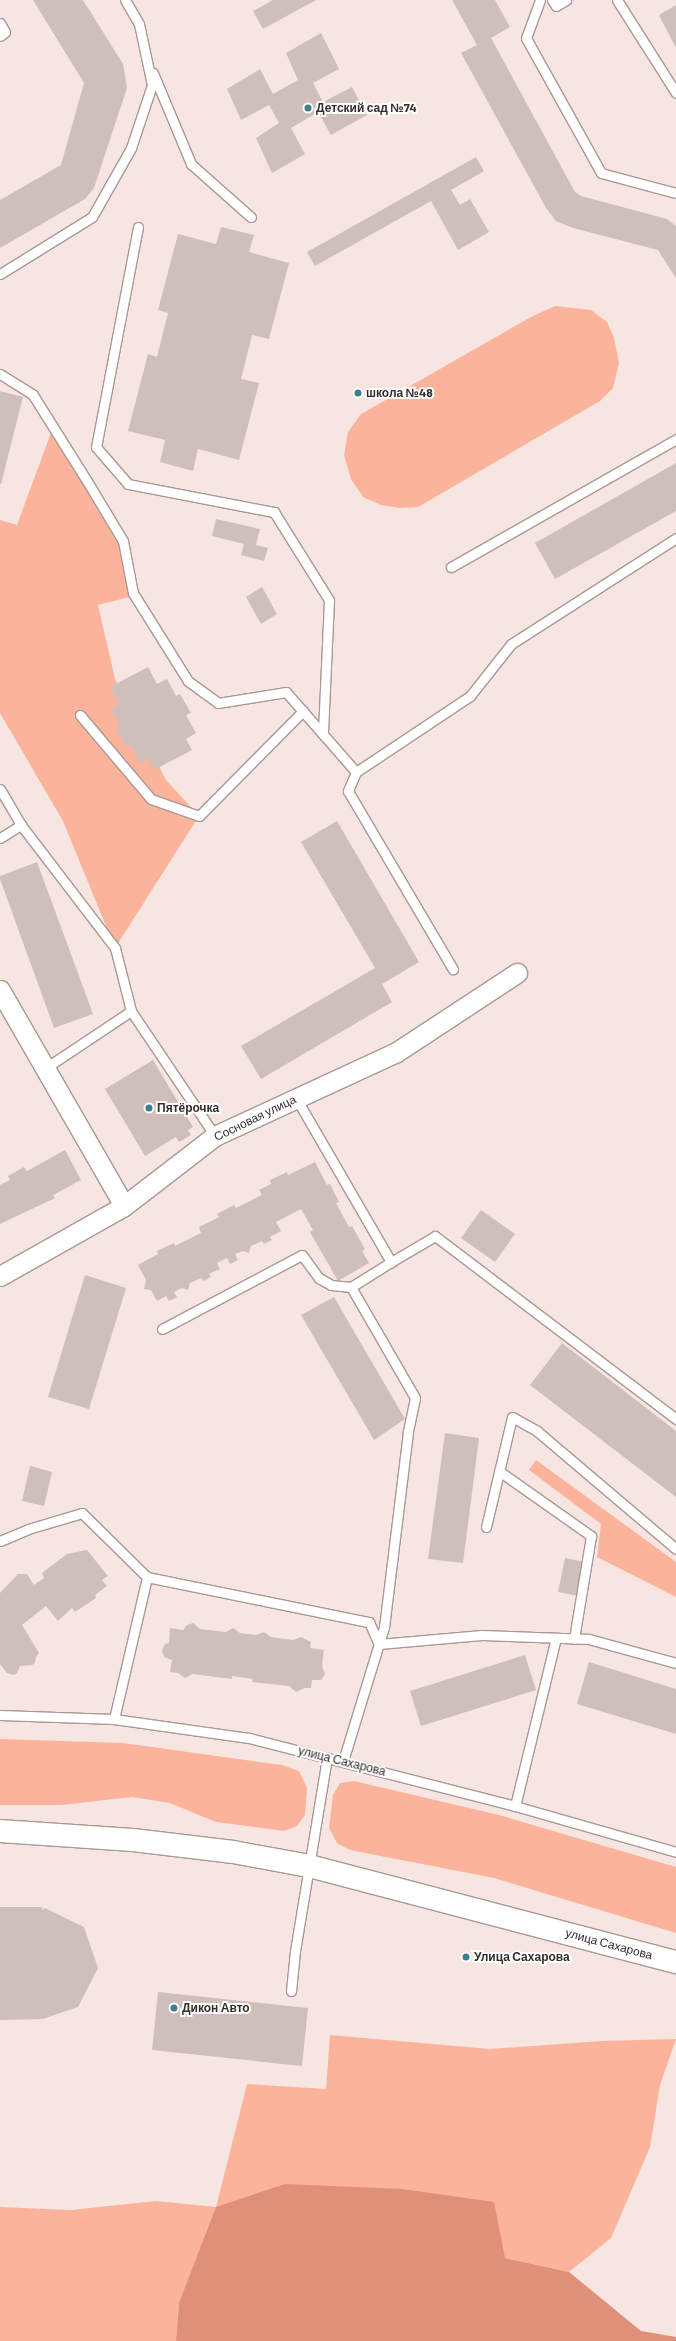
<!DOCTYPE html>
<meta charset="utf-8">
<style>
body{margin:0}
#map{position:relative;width:676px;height:2341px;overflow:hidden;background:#f6e5e0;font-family:Barlow,sans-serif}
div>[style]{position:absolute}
.green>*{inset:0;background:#fcb39b}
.water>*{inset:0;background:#df9078}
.building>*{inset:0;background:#cfbfba}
.roads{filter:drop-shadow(1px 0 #a89994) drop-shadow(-1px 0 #a89994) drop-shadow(0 1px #a89994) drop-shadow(0 -1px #a89994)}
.lane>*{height:9px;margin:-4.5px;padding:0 4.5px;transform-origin:4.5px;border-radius:4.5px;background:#fff}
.street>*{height:19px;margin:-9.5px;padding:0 9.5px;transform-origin:9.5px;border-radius:9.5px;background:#fff}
.secondary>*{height:22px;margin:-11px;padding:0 11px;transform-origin:11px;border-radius:11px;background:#fff}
.dots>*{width:11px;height:11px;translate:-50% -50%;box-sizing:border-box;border:2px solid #fff;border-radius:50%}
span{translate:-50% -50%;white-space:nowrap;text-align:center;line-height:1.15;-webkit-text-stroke:4px #fff;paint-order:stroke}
.poi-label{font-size:12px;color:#342e2c;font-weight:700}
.left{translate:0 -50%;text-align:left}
.street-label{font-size:12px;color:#342e2c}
</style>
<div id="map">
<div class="green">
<div style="clip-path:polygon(555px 306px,591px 310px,607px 322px,614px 338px,619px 363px,613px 388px,600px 401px,418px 507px,400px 508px,381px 505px,363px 497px,351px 479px,344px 455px,348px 432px,361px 414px,531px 317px)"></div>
<div style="clip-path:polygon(52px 430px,123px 541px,133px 596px,98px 605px,115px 679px,166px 780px,199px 816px,115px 948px,63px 821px,0 713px,0 520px,17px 525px)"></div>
<div style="clip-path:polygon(536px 1460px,676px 1562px,676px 1597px,597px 1557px,601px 1524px,529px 1470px)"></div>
<div style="clip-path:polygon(0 1739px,123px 1743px,282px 1765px,299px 1771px,307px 1788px,305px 1815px,297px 1826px,284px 1831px,216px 1822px,170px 1803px,132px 1797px,61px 1805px,0 1805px)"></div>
<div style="clip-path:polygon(354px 1781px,499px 1815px,676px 1867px,676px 1933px,494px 1878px,350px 1850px,337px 1843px,329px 1828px,333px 1795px,340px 1783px)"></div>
<div style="clip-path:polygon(330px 2035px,490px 2049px,602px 2041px,676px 2039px,660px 2085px,650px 2147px,611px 2238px,569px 2272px,505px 2258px,179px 2303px,176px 2341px,0 2341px,0 2207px,71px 2210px,156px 2201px,216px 2207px,247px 2084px,326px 2089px)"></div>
</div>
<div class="water">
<div style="clip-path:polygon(285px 2184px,402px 2189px,494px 2202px,505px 2258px,569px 2272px,641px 2331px,676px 2337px,676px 2341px,176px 2341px,179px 2303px,216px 2207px)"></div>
</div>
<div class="building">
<div style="clip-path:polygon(33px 0,83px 0,123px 64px,127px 88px,94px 188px,85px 199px,0 248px,0 200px,61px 165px,84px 83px)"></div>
<div style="clip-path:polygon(273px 0,316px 0,263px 29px,253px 11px)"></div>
<div style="clip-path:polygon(452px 0,495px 0,510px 27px,491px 38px,575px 192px,581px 196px,667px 219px,676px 226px,676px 278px,658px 250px,573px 228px,556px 221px,546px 208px,461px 53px,477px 45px)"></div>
<div style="clip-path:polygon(676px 5px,676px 48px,659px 15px)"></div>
<div style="clip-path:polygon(321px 33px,339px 69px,313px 83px,323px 102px,352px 87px,367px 115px,331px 135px,318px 112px,291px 128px,305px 154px,272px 173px,256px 138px,279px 123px,269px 105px,241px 120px,227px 89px,260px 69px,273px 94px,298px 80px,286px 53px)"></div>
<div style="clip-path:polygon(476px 157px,484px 171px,451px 190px,460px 205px,470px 199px,489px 232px,458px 250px,431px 201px,315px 266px,307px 252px)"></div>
<div style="clip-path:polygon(221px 227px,254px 235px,249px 252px,289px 263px,269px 339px,252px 335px,241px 379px,259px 383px,239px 460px,198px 449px,193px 471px,160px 462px,165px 440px,128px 431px,148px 354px,157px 357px,168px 313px,158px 310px,178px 234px,216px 244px)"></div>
<div style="clip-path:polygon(0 391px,23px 397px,1px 484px,0 484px)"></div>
<div style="clip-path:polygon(676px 463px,676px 511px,555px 579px,535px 543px)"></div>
<div style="clip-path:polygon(216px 519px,260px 529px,256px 545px,268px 548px,264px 561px,241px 555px,244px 544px,212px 536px)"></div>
<div style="clip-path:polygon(262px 587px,277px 614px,261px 624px,246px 597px)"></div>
<div style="clip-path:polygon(148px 667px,157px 684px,167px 679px,176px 696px,180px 694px,191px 713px,186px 715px,196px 733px,186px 739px,192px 750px,154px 770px,148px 759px,140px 763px,130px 745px,126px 747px,116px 728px,120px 726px,111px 708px,119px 704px,110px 687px)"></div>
<div style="clip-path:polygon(337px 821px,419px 962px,382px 984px,392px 1002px,261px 1079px,241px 1046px,375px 968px,301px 842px)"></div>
<div style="clip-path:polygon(37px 862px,93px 1014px,54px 1028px,0 879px,0 876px)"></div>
<div style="clip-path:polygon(153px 1060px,193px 1127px,188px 1130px,191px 1135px,179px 1142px,176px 1137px,145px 1156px,105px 1089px)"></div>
<div style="clip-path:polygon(65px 1150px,81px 1180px,53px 1195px,55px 1198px,0 1224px,0 1185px,10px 1180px,8px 1176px,24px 1167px,27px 1171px)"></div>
<div style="clip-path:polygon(315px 1162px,327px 1185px,330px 1184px,339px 1202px,336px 1203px,349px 1227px,352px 1226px,365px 1249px,362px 1251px,369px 1263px,338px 1281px,310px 1232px,313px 1230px,301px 1209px,276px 1222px,281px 1231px,270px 1237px,272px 1240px,264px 1244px,262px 1241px,251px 1246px,249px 1253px,243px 1251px,235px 1254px,238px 1260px,230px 1264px,227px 1258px,217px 1263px,220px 1269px,209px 1274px,211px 1277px,203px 1281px,201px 1278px,190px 1283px,188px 1290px,182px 1288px,174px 1292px,177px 1297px,169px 1301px,166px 1296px,157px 1301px,151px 1290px,144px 1289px,146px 1280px,138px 1265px,158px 1254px,157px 1251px,174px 1243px,175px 1246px,201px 1233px,199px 1227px,219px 1217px,217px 1214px,234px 1205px,236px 1208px,262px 1195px,259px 1190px,271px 1184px,270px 1180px,287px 1172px,288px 1175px)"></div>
<div style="clip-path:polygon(481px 1210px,515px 1234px,495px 1262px,461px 1238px)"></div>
<div style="clip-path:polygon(85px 1275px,126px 1288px,89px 1409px,48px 1397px)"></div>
<div style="clip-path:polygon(334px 1297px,405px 1419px,374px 1440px,301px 1315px)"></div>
<div style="clip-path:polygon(562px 1343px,676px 1431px,676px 1497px,530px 1385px)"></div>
<div style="clip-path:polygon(445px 1433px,479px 1438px,463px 1563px,428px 1559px)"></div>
<div style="clip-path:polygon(30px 1466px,52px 1472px,44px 1506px,22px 1501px)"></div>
<div style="clip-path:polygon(87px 1550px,108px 1576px,102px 1580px,107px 1586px,95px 1595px,96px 1598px,75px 1612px,72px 1608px,58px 1621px,46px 1606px,22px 1625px,39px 1653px,36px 1657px,35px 1663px,32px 1665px,20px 1666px,17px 1673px,14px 1675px,7px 1673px,0 1664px,0 1593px,18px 1574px,27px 1574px,34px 1585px,44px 1578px,42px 1573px,67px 1554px)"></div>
<div style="clip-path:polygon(565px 1558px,585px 1562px,578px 1596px,558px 1592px)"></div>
<div style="clip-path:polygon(193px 1623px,200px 1629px,226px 1632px,233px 1628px,240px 1633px,256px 1635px,264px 1632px,271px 1637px,293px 1640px,301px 1637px,311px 1642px,310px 1648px,324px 1650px,322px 1666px,325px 1674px,321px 1680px,312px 1680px,311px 1688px,305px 1688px,296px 1692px,289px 1686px,252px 1682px,253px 1679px,232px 1676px,232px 1679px,192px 1674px,185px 1678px,178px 1673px,170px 1672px,172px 1660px,164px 1657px,162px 1650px,165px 1644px,169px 1643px,170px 1628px,183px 1630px,187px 1625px)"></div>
<div style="clip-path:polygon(525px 1655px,536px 1690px,421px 1726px,410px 1691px)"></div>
<div style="clip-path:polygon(589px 1662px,676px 1689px,676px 1734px,577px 1704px)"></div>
<div style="clip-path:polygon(0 1907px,42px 1907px,42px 1910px,45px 1908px,84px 1927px,98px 1968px,78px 2007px,43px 2019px,0 2020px)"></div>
<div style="clip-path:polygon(158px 1992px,308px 2008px,302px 2066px,152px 2050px)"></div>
</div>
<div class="roads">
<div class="lane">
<div style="left:540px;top:0;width:40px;rotate:110.2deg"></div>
<div style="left:526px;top:38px;width:154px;rotate:60.9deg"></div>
<div style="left:601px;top:173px;width:78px;rotate:14.9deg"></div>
<div style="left:552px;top:0;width:7px;rotate:56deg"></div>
<div style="left:556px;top:6px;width:12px;rotate:-31deg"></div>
<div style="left:617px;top:0;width:110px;rotate:57.6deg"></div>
<div style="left:0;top:23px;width:10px;rotate:61deg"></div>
<div style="left:5px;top:32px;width:6px;rotate:141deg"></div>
<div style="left:153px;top:73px;width:99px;rotate:67.3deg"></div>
<div style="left:191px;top:164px;width:80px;rotate:41.5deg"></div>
<div style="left:138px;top:227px;width:224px;rotate:100.8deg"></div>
<div style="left:96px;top:447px;width:49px;rotate:49.1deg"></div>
<div style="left:128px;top:484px;width:149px;rotate:10.9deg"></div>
<div style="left:274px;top:512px;width:104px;rotate:58deg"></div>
<div style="left:329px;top:600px;width:134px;rotate:92.6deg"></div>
<div style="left:0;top:274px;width:108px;rotate:-31.8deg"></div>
<div style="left:92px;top:217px;width:79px;rotate:-60.5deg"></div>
<div style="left:131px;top:148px;width:66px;rotate:-71.6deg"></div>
<div style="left:152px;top:85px;width:62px;rotate:-102deg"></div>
<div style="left:139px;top:24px;width:28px;rotate:-120deg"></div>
<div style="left:0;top:374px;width:39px;rotate:32deg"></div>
<div style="left:33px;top:395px;width:107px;rotate:57.9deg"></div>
<div style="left:90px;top:486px;width:64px;rotate:59deg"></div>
<div style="left:123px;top:541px;width:53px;rotate:79.1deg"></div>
<div style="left:133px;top:593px;width:104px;rotate:58deg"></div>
<div style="left:188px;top:681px;width:37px;rotate:36deg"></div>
<div style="left:218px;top:703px;width:69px;rotate:-9.2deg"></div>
<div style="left:286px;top:692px;width:106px;rotate:48.8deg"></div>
<div style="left:356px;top:772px;width:21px;rotate:113deg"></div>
<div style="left:348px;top:791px;width:207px;rotate:59.5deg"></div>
<div style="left:451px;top:567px;width:259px;rotate:-29.6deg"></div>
<div style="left:80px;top:715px;width:110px;rotate:49.8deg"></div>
<div style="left:151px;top:799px;width:51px;rotate:19.5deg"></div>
<div style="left:199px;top:816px;width:148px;rotate:-45.3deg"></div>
<div style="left:356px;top:772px;width:137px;rotate:-33.7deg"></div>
<div style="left:470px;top:696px;width:66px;rotate:-51.7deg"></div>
<div style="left:511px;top:644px;width:196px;rotate:-32.7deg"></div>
<div style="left:0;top:789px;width:42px;rotate:59.7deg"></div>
<div style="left:0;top:838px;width:25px;rotate:-32deg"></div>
<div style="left:21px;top:825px;width:155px;rotate:52.6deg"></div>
<div style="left:115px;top:948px;width:65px;rotate:75.7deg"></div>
<div style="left:131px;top:1011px;width:105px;rotate:146.3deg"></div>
<div style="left:131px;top:1011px;width:151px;rotate:56.1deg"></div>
<div style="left:296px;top:1098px;width:190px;rotate:59.9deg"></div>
<div style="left:391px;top:1262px;width:47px;rotate:148deg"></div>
<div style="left:351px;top:1287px;width:128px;rotate:60deg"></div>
<div style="left:415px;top:1398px;width:35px;rotate:102deg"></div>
<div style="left:408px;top:1432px;width:196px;rotate:97deg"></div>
<div style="left:384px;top:1627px;width:140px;rotate:107deg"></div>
<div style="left:391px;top:1262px;width:51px;rotate:-30.6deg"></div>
<div style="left:435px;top:1236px;width:303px;rotate:37.2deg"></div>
<div style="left:162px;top:1329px;width:158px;rotate:-27.9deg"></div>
<div style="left:302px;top:1255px;width:29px;rotate:54deg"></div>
<div style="left:319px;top:1278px;width:14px;rotate:30deg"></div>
<div style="left:331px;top:1285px;width:20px;rotate:6deg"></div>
<div style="left:499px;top:1471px;width:113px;rotate:35.2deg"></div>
<div style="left:591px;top:1536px;width:104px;rotate:99.4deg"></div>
<div style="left:486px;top:1527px;width:113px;rotate:-76.7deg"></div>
<div style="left:512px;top:1417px;width:29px;rotate:29deg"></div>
<div style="left:537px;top:1431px;width:182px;rotate:40.3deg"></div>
<div style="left:0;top:1541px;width:30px;rotate:-23deg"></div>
<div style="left:28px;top:1529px;width:56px;rotate:-16.5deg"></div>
<div style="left:82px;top:1513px;width:91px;rotate:44.6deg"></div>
<div style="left:0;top:1715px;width:114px;rotate:2deg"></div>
<div style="left:114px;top:1719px;width:136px;rotate:8deg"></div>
<div style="left:249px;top:1738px;width:275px;rotate:14.3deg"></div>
<div style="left:515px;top:1806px;width:167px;rotate:15.9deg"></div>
<div style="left:114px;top:1719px;width:146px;rotate:-76.9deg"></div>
<div style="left:147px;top:1577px;width:227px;rotate:11.5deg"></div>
<div style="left:369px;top:1622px;width:24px;rotate:66deg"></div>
<div style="left:379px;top:1644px;width:103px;rotate:-5deg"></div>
<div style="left:482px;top:1635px;width:107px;rotate:2.1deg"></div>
<div style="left:589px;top:1639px;width:90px;rotate:15.4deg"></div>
<div style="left:515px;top:1806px;width:173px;rotate:-76.3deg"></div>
<div style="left:291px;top:1991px;width:40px;rotate:-84.3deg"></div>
<div style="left:295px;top:1951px;width:196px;rotate:-80.6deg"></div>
</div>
<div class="street">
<div style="left:0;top:990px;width:249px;rotate:60.1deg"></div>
<div style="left:0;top:1276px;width:142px;rotate:-29.4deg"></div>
<div style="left:124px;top:1206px;width:115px;rotate:-37.6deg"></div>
<div style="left:215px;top:1136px;width:198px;rotate:-24.8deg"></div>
<div style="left:395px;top:1053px;width:146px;rotate:-33.3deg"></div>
</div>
<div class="secondary">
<div style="left:0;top:1831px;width:133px;rotate:3.9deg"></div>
<div style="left:133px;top:1840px;width:101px;rotate:6.8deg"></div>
<div style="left:233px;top:1852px;width:77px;rotate:10.4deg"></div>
<div style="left:309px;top:1866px;width:379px;rotate:14.7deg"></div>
</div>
</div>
<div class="dots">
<div style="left:308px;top:108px;background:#3c7d8f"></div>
<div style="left:358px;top:393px;background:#3c7d8f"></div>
<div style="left:149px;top:1108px;background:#3c7d8f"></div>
<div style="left:466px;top:1957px;background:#3c7d8f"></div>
<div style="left:174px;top:2008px;background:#3c7d8f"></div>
</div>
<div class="poi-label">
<span class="left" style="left:316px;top:108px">Детский сад №74</span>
<span class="left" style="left:366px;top:393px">школа №48</span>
<span class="left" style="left:157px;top:1108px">Пятёрочка</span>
<span class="left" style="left:474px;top:1957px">Улица Сахарова</span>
<span class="left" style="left:182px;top:2008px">Дикон Авто</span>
</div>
<div class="street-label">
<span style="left:255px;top:1118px;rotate:-26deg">Сосновая улица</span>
<span style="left:342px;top:1761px;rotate:14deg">улица Сахарова</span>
<span style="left:609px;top:1944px;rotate:15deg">улица Сахарова</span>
</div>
</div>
